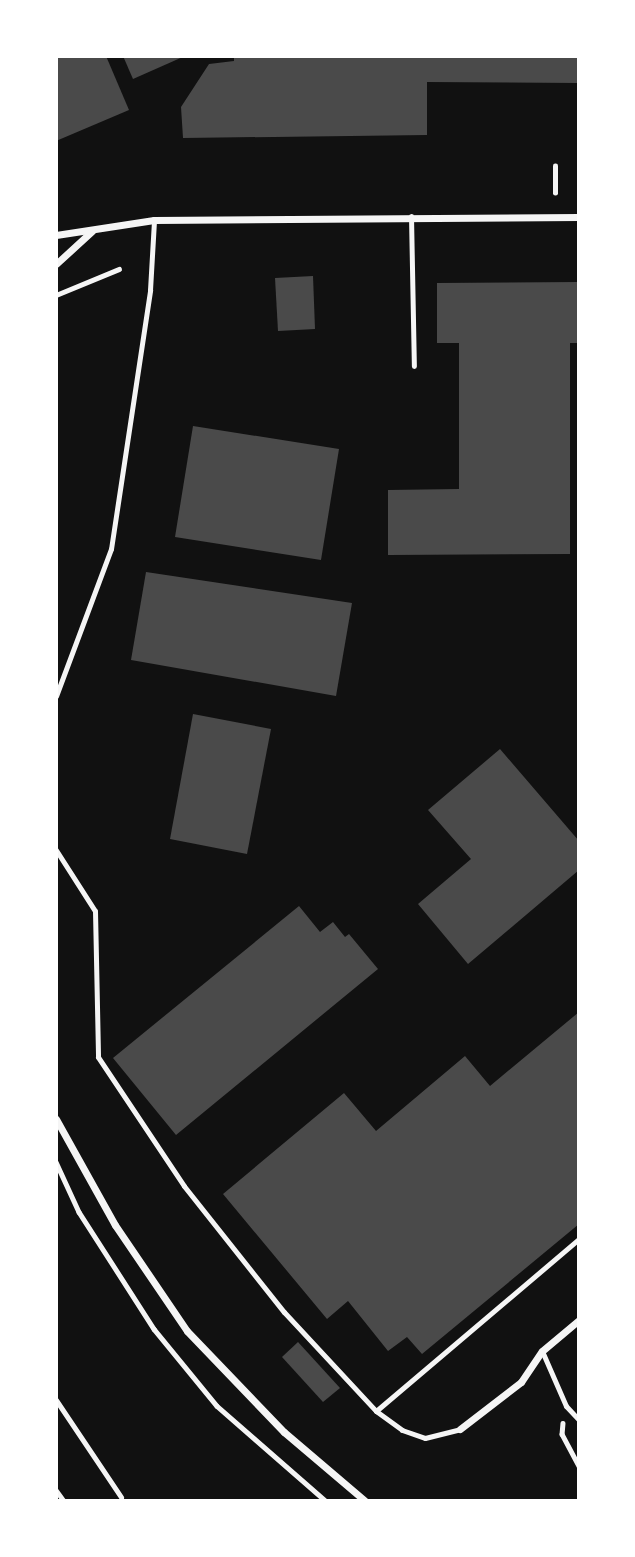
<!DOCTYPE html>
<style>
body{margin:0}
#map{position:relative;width:635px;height:1557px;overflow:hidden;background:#111;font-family:"IBM Plex Sans",sans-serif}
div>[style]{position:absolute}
.building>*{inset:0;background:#4a4a4a}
.path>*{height:4.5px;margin:-2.25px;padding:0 2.25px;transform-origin:2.25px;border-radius:2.25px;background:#f5f5f5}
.service>*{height:5px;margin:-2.5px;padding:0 2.5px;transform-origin:2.5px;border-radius:2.5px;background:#f5f5f5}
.minor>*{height:7px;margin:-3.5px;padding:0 3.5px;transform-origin:3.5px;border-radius:3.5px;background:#f5f5f5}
span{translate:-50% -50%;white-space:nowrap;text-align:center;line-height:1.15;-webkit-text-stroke:7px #fff;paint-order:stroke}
.frame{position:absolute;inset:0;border:58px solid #fff;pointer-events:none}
</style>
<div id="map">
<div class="building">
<div style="clip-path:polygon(56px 56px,106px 56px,129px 110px,56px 141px)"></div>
<div style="clip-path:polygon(123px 56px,185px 56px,133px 79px)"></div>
<div style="clip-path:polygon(234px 56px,579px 56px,579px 83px,427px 82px,427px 135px,183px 138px,181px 107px,209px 64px,234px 61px)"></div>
<div style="clip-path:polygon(313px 276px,315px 329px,278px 331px,275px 278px)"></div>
<div style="clip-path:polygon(579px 282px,579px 343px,570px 343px,570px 554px,388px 555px,388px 490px,459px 489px,459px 343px,437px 343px,437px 283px)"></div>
<div style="clip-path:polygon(193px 426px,339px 449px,321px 560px,175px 537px)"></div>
<div style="clip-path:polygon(146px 572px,352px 603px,336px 696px,131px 660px)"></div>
<div style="clip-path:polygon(193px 714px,271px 729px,247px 854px,170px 839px)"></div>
<div style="clip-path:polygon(500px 749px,579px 841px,579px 870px,468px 964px,418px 904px,471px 859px,428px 810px)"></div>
<div style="clip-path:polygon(299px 906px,320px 932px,333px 922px,345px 937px,349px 934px,378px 969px,176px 1135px,113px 1058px)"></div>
<div style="clip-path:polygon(579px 1012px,579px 1224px,422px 1354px,407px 1337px,388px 1351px,348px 1301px,327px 1319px,223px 1194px,344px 1093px,376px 1131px,465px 1056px,490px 1086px)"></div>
<div style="clip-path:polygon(298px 1342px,340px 1388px,323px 1402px,282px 1357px)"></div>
</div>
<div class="path">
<div style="left:555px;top:193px;width:27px;rotate:-90deg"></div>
<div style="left:56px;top:295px;width:68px;rotate:-22.4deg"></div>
<div style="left:56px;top:1162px;width:55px;rotate:65.3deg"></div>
<div style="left:79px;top:1212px;width:139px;rotate:57.3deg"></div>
<div style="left:154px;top:1329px;width:99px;rotate:50.7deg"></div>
<div style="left:217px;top:1406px;width:145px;rotate:41.1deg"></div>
<div style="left:563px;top:1423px;width:11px;rotate:95deg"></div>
<div style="left:562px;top:1434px;width:36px;rotate:62deg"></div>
<div style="left:56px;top:1490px;width:14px;rotate:54deg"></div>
</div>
<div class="service">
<div style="left:411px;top:216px;width:150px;rotate:88.9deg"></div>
<div style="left:56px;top:696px;width:157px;rotate:-69.5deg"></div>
<div style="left:111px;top:549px;width:262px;rotate:-81.4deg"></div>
<div style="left:150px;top:290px;width:70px;rotate:-86.7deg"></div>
<div style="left:56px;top:850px;width:72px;rotate:57.4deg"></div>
<div style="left:95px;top:911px;width:146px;rotate:88.8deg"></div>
<div style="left:98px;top:1057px;width:155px;rotate:56.3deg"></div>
<div style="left:184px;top:1186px;width:161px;rotate:51.6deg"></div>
<div style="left:284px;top:1312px;width:135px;rotate:47.1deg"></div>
<div style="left:376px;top:1411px;width:32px;rotate:36deg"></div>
<div style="left:402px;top:1430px;width:24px;rotate:19deg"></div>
<div style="left:425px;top:1438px;width:36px;rotate:-14deg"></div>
<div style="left:542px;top:1351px;width:60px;rotate:66.4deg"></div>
<div style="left:566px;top:1406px;width:19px;rotate:47deg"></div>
<div style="left:56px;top:1400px;width:117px;rotate:56.2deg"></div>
<div style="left:376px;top:1411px;width:266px;rotate:-40.3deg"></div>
</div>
<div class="minor">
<div style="left:56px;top:235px;width:99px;rotate:-8.7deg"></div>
<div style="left:154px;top:220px;width:425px;rotate:-0.4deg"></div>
<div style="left:56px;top:264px;width:49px;rotate:-42.5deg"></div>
<div style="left:56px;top:1119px;width:121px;rotate:60.9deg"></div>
<div style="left:115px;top:1225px;width:128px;rotate:55.8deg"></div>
<div style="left:187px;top:1331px;width:140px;rotate:46.2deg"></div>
<div style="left:284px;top:1432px;width:106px;rotate:40.4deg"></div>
<div style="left:460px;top:1429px;width:77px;rotate:-37.6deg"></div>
<div style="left:521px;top:1382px;width:37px;rotate:-56deg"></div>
<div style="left:542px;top:1351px;width:48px;rotate:-40deg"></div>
</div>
<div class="frame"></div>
</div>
